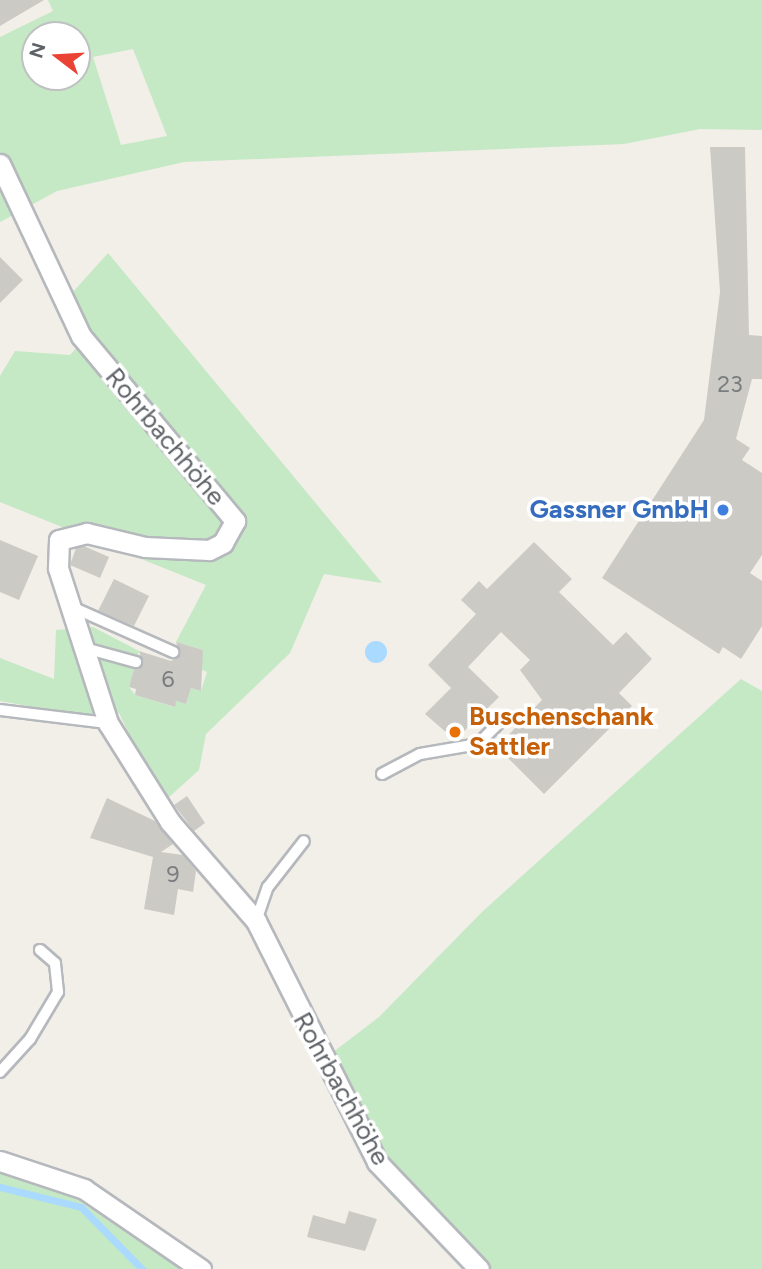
<!DOCTYPE html>
<meta charset="utf-8">
<style>
body{margin:0}
#map{position:relative;width:762px;height:1269px;overflow:hidden;background:#f1efe8;font-family:Figtree,sans-serif}
div>[style]{position:absolute}
.green>*{inset:0;background:#c5e8c5}
.water>*{inset:0;background:#aadaff}
.round{border-radius:50%}
.stream>*{height:7px;margin:-3.5px;padding:0 3.5px;transform-origin:3.5px;border-radius:3.5px;background:#aadaff}
.building>*{inset:0;background:#cccac5}
.roads{filter:drop-shadow(2px 0 #b5b8bc) drop-shadow(-2px 0 #b5b8bc) drop-shadow(0 2px #b5b8bc) drop-shadow(0 -2px #b5b8bc)}
.service>*{height:10px;margin:-5px;padding:0 5px;transform-origin:5px;border-radius:5px;background:#fff}
.minor>*{height:19px;margin:-9.5px;padding:0 9.5px;transform-origin:9.5px;border-radius:9.5px;background:#fff}
.dots>*{width:19px;height:19px;translate:-50% -50%;box-sizing:border-box;border:4px solid #fff;border-radius:50%}
span{translate:-50% -50%;white-space:nowrap;text-align:center;line-height:1.15;-webkit-text-stroke:7px #fff;paint-order:stroke}
.number-label{font-size:23px;color:#7a7d7f}
.number-label span{-webkit-text-stroke-width:0}
.street-label{font-size:26px;color:#5f6368}
.shop-label{font-size:26px;color:#366cbe;font-weight:700}
.right{translate:-100% -50%;text-align:right}
.food-label{font-size:26px;color:#c56008;font-weight:700}
.left{translate:0 -50%;text-align:left}
.north{position:absolute;left:21px;top:21px;width:70px;height:70px;box-sizing:border-box;background:#fff;border:2px solid #bfc1c3;border-radius:50%;rotate:287deg;font-size:19px;font-weight:700;line-height:28px;text-align:center;color:#5f6368}
.north::after{content:'';display:block;margin:auto;width:24px;height:32px;background:#ea4335;clip-path:polygon(50% 0,100% 100%,50% 72%,0 100%)}
</style>
<div id="map">
<div class="green">
<div style="clip-path:polygon(evenodd,48px 0,762px 0,762px 130px,700px 129px,624px 144px,184px 162px,57px 191px,0 222px,0 37px,53px 11px,48px 0,35px 35px,77px 35px,77px 77px,35px 77px,35px 35px,48px 0,133px 49px,167px 136px,121px 145px,93px 57px,133px 49px)"></div>
<div style="clip-path:polygon(108px 253px,382px 583px,324px 574px,290px 653px,206px 734px,199px 770px,168px 798px,145px 767px,119px 713px,78px 715px,0 701px,0 658px,54px 679px,56px 630px,93px 627px,139px 651px,129px 687px,135px 695px,174px 707px,176px 701px,186px 704px,191px 688px,201px 691px,207px 672px,198px 668px,203px 650px,176px 642px,206px 585px,0 502px,0 376px,15px 351px,70px 355px,90px 333px,72px 293px)"></div>
<div style="clip-path:polygon(741px 679px,762px 691px,762px 1269px,464px 1269px,388px 1192px,315px 1066px,379px 1017px,483px 911px)"></div>
<div style="clip-path:polygon(0 1171px,57px 1186px,180px 1269px,0 1269px)"></div>
</div>
<div class="water">
<div class="round" style="left:365px;top:641px;width:22px;height:22px"></div>
</div>
<div class="stream">
<div style="left:0;top:1187px;width:83px;rotate:13.9deg"></div>
<div style="left:81px;top:1207px;width:87px;rotate:45.5deg"></div>
</div>
<div class="building">
<div style="clip-path:polygon(0 0,44px 0,0 26px)"></div>
<div style="clip-path:polygon(710px 147px,745px 147px,749px 335px,762px 336px,762px 379px,752px 379px,736px 439px,750px 448px,742px 460px,762px 473px,762px 555px,750px 573px,762px 581px,762px 626px,741px 659px,723px 647px,719px 654px,602px 578px,704px 420px,720px 292px)"></div>
<div style="clip-path:polygon(0 257px,23px 280px,0 303px)"></div>
<div style="clip-path:polygon(0 540px,38px 556px,19px 600px,0 592px)"></div>
<div style="clip-path:polygon(534px 542px,572px 579px,559px 592px,613px 645px,626px 632px,652px 659px,619px 693px,632px 706px,544px 794px,497px 747px,542px 700px,520px 670px,530px 660px,501px 632px,468px 667px,499px 697px,455px 740px,425px 714px,451px 688px,428px 665px,476px 614px,461px 600px,479px 581px,487px 589px)"></div>
<div style="clip-path:polygon(84px 546px,109px 557px,100px 578px,70px 565px,76px 548px)"></div>
<div style="clip-path:polygon(114px 579px,149px 596px,134px 626px,98px 611px)"></div>
<div style="clip-path:polygon(176px 642px,203px 650px,201px 691px,191px 688px,186px 704px,176px 701px,175px 707px,135px 695px,136px 689px,129px 687px,134px 669px,143px 665px,139px 651px,171px 661px,180px 654px)"></div>
<div style="clip-path:polygon(187px 796px,205px 823px,194px 831px,174px 805px)"></div>
<div style="clip-path:polygon(107px 798px,155px 821px,173px 844px,161px 852px,183px 855px,196px 871px,193px 892px,178px 889px,174px 915px,144px 909px,153px 857px,90px 838px)"></div>
<div style="clip-path:polygon(349px 1211px,377px 1219px,365px 1251px,307px 1237px,313px 1215px,345px 1224px)"></div>
</div>
<div class="roads">
<div class="service">
<div style="left:72px;top:607px;width:111px;rotate:24deg"></div>
<div style="left:85px;top:648px;width:53px;rotate:15.4deg"></div>
<div style="left:0;top:710px;width:109px;rotate:6.9deg"></div>
<div style="left:382px;top:774px;width:43px;rotate:-27.8deg"></div>
<div style="left:420px;top:754px;width:59px;rotate:-9.8deg"></div>
<div style="left:478px;top:744px;width:31px;rotate:-45deg"></div>
<div style="left:256px;top:921px;width:36px;rotate:-71deg"></div>
<div style="left:268px;top:887px;width:58px;rotate:-52deg"></div>
<div style="left:0;top:1072px;width:45px;rotate:-47.7deg"></div>
<div style="left:30px;top:1039px;width:55px;rotate:-59.2deg"></div>
<div style="left:58px;top:992px;width:29px;rotate:-96deg"></div>
<div style="left:55px;top:963px;width:20px;rotate:-139deg"></div>
</div>
<div class="minor">
<div style="left:0;top:164px;width:190px;rotate:64.8deg"></div>
<div style="left:81px;top:336px;width:241px;rotate:50.2deg"></div>
<div style="left:235px;top:521px;width:25px;rotate:119deg"></div>
<div style="left:223px;top:543px;width:16px;rotate:153deg"></div>
<div style="left:209px;top:550px;width:64px;rotate:-177.3deg"></div>
<div style="left:145px;top:547px;width:60px;rotate:-166.4deg"></div>
<div style="left:87px;top:533px;width:29px;rotate:166deg"></div>
<div style="left:59px;top:540px;width:28px;rotate:92deg"></div>
<div style="left:58px;top:568px;width:163px;rotate:72.1deg"></div>
<div style="left:108px;top:723px;width:117px;rotate:57.9deg"></div>
<div style="left:170px;top:822px;width:131px;rotate:49deg"></div>
<div style="left:256px;top:921px;width:270px;rotate:63.3deg"></div>
<div style="left:377px;top:1162px;width:148px;rotate:46.4deg"></div>
<div style="left:0;top:1161px;width:89px;rotate:18.4deg"></div>
<div style="left:84px;top:1189px;width:142px;rotate:34.4deg"></div>
</div>
</div>
<div class="dots">
<div style="left:723px;top:510px;background:#3f7fe0"></div>
<div style="left:455px;top:732px;background:#e8710a"></div>
</div>
<div class="number-label">
<span style="left:730px;top:384px">23</span>
<span style="left:168px;top:679px">6</span>
<span style="left:173px;top:874px">9</span>
</div>
<div class="street-label">
<span style="left:165px;top:437px;rotate:50deg">Rohrbachhöhe</span>
<span style="left:341px;top:1089px;rotate:61deg">Rohrbachhöhe</span>
</div>
<div class="shop-label">
<span class="right" style="left:709px;top:510px">Gassner GmbH</span>
</div>
<div class="food-label">
<span class="left" style="left:469px;top:732px">Buschenschank<br>Sattler</span>
</div>
<div class="north">N</div>
</div>
